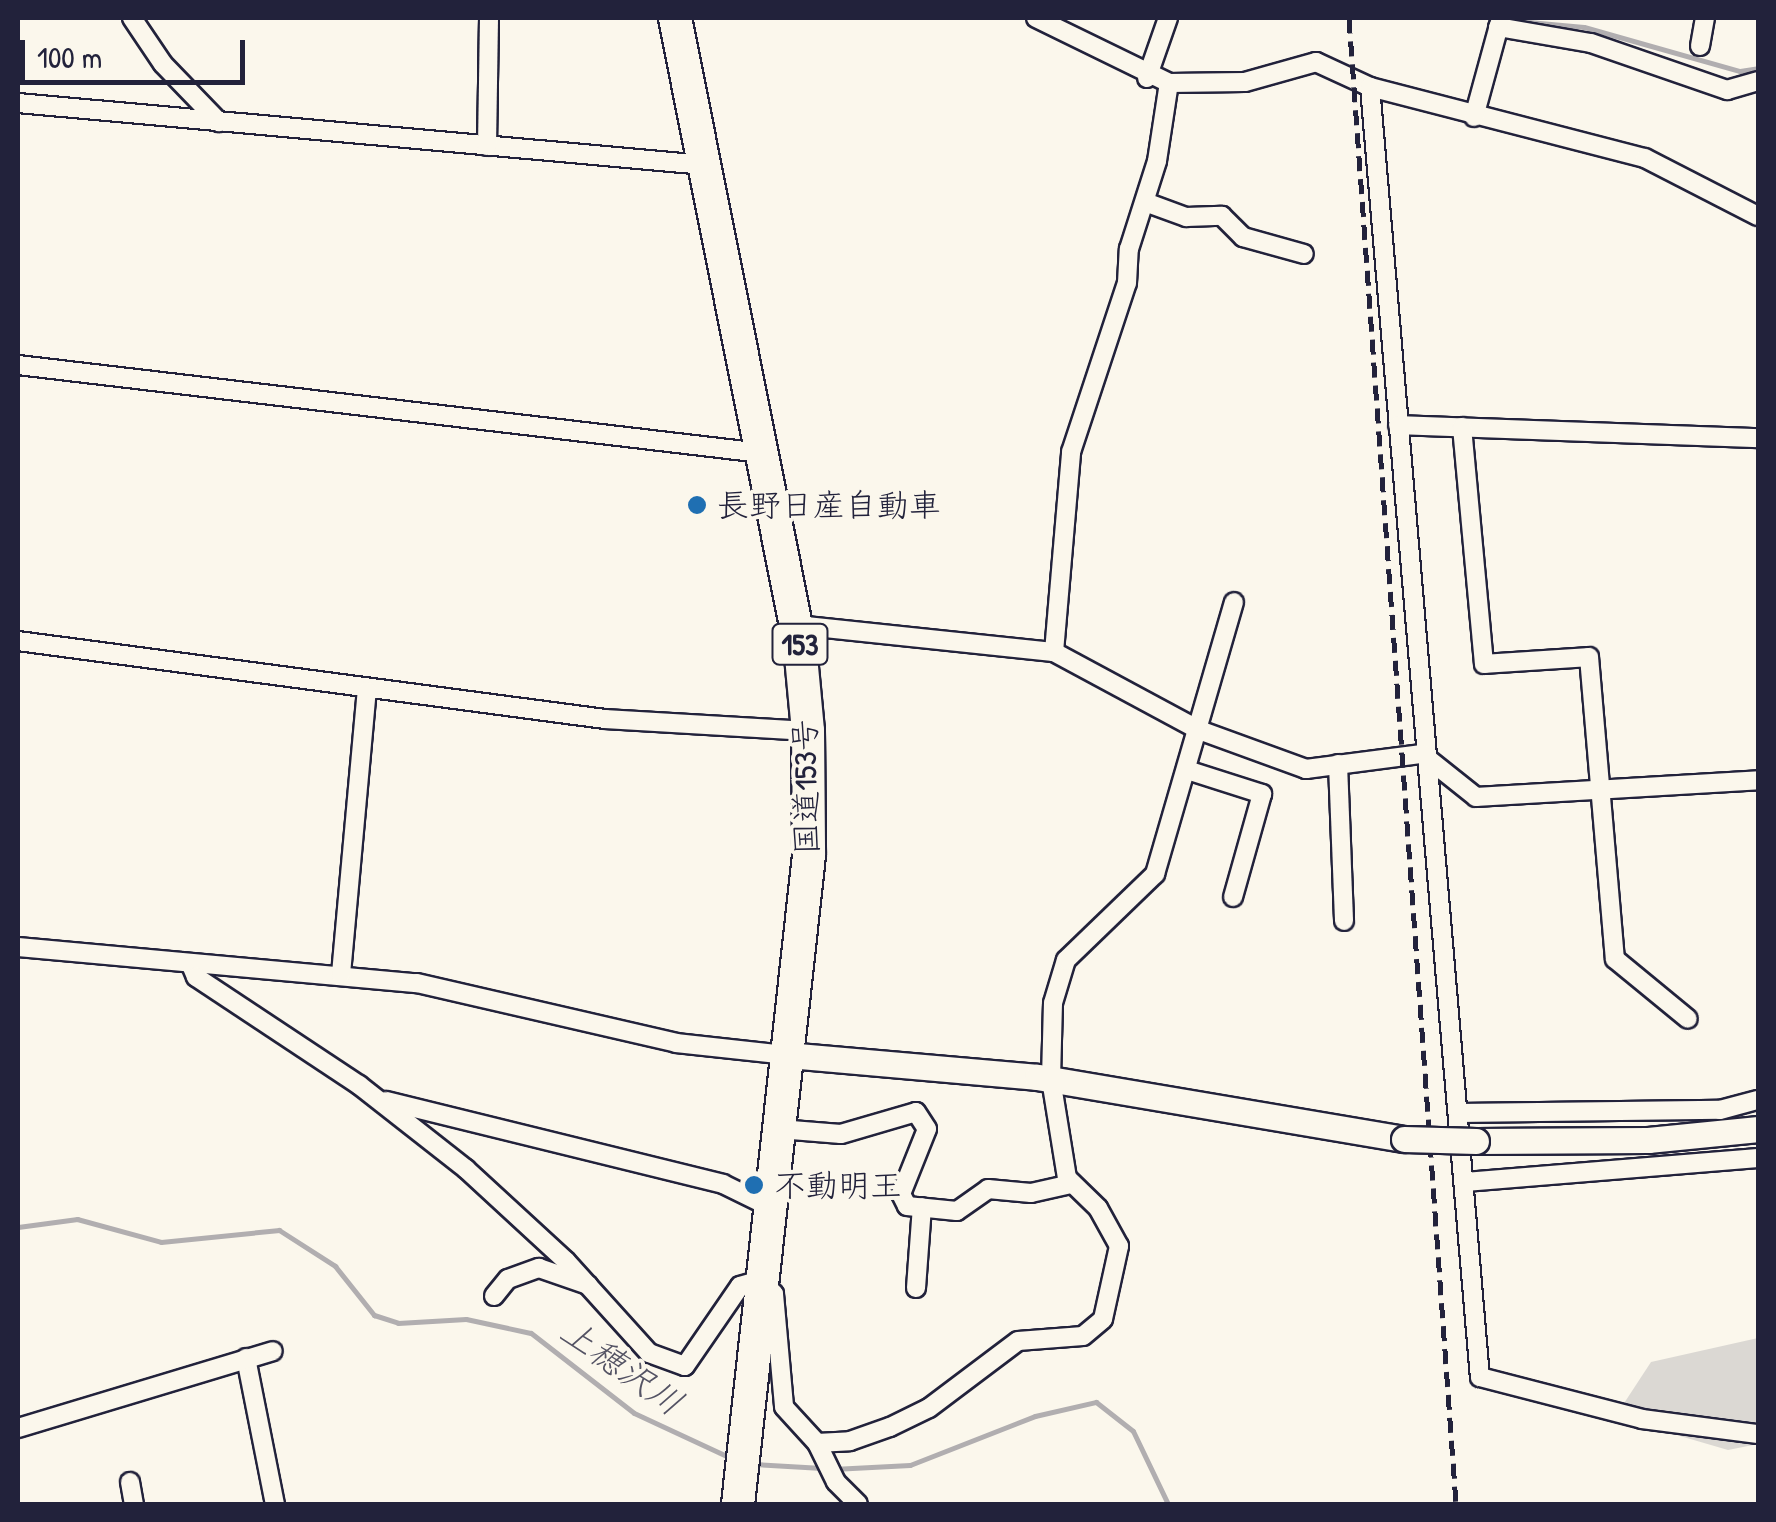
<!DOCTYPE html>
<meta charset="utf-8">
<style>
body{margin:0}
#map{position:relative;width:1776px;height:1522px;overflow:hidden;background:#fbf7ec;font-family:"Patrick Hand","Klee One",sans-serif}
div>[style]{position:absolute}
.green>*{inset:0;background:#dbd8d3}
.stream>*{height:5px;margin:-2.5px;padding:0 2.5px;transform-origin:2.5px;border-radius:2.5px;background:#b1aeb0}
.roads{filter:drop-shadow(2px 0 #22223b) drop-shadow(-2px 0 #22223b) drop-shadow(0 2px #22223b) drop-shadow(0 -2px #22223b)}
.street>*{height:18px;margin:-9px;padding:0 9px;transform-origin:9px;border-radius:9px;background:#fbf7ec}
.secondary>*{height:25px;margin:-12.5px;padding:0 12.5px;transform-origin:12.5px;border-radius:12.5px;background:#fbf7ec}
.highway>*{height:32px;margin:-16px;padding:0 16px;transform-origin:16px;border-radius:16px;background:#fbf7ec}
.rail>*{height:5px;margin-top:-2.5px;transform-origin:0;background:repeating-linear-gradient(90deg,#22223b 0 15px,transparent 0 23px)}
.bridges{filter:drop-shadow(2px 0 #22223b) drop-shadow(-2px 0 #22223b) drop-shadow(0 2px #22223b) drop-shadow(0 -2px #22223b)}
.secondary-bridge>*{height:25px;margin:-12.5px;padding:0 12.5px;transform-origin:12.5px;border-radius:12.5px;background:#fbf7ec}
.dots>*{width:28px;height:28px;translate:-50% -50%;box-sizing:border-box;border:5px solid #fbf7ec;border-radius:50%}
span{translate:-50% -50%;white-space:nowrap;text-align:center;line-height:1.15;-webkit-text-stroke:8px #fbf7ec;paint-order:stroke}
.shield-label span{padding:2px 8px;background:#fbf7ec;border:2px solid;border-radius:8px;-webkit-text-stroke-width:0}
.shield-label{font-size:30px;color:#22223b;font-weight:700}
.poi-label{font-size:32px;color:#22223b}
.left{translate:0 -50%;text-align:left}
.street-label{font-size:32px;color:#22223b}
.water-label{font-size:35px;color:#545364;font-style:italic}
.frame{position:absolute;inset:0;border:20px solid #22223b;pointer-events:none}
.scale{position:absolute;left:20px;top:40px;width:225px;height:45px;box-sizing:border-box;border:5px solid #22223b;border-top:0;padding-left:12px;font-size:30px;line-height:35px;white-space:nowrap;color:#22223b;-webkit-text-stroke:8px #fbf7ec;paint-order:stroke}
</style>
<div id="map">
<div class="green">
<div style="clip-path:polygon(1758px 1338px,1758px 1444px,1728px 1450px,1615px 1417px,1651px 1362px)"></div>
</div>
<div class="stream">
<div style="left:1507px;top:20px;width:77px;rotate:5.2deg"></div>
<div style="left:1584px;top:27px;width:162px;rotate:15.8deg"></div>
<div style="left:1740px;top:71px;width:18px;rotate:-9deg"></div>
<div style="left:18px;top:1227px;width:60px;rotate:-7.7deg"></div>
<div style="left:77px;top:1219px;width:87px;rotate:15.3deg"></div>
<div style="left:161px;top:1242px;width:119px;rotate:-5.8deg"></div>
<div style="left:279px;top:1230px;width:67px;rotate:32.7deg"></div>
<div style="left:335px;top:1266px;width:63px;rotate:51.5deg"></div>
<div style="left:374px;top:1315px;width:25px;rotate:18deg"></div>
<div style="left:398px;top:1323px;width:68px;rotate:-3.4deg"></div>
<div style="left:466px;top:1319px;width:66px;rotate:12.2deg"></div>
<div style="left:531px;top:1333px;width:130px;rotate:37.8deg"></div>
<div style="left:634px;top:1413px;width:105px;rotate:24.9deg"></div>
<div style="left:754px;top:1464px;width:68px;rotate:3.4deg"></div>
<div style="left:833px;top:1469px;width:77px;rotate:-3deg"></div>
<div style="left:910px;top:1465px;width:134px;rotate:-21.4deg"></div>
<div style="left:1035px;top:1416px;width:63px;rotate:-12.9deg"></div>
<div style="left:1096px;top:1402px;width:47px;rotate:38.1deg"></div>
<div style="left:1133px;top:1431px;width:81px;rotate:64.4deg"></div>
</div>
<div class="roads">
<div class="street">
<div style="left:132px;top:18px;width:55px;rotate:56deg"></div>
<div style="left:163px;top:64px;width:81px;rotate:46deg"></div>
<div style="left:1036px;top:18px;width:148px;rotate:26deg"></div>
<div style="left:1169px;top:83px;width:76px;rotate:-0.8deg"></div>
<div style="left:1245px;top:82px;width:74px;rotate:-15.7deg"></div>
<div style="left:1316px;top:62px;width:60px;rotate:24.8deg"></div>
<div style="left:1370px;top:87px;width:284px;rotate:14.5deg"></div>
<div style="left:1645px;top:158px;width:127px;rotate:27.2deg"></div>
<div style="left:1498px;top:27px;width:94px;rotate:9.8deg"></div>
<div style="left:1591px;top:43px;width:144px;rotate:19.1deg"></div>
<div style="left:1727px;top:90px;width:32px;rotate:-16deg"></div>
<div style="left:1700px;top:46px;width:28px;rotate:-80deg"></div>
<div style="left:1147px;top:78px;width:64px;rotate:-70.7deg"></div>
<div style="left:1370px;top:87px;width:1295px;rotate:85.13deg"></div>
<div style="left:1480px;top:1377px;width:167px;rotate:14.5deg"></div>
<div style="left:1642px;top:1419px;width:117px;rotate:7.4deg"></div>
<div style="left:18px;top:103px;width:690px;rotate:5.16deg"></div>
<div style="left:1474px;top:117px;width:103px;rotate:-74.7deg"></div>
<div style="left:487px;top:146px;width:128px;rotate:-89.1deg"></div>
<div style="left:1145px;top:202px;width:44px;rotate:20.1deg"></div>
<div style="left:1186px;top:217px;width:36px;rotate:-2deg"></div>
<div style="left:1222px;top:216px;width:30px;rotate:45deg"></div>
<div style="left:1243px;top:237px;width:63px;rotate:15.6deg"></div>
<div style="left:18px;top:365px;width:748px;rotate:6.75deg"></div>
<div style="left:1398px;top:425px;width:360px;rotate:2.1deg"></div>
<div style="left:1462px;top:427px;width:238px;rotate:84.7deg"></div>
<div style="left:1484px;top:664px;width:105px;rotate:-3.8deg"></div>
<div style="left:1589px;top:657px;width:303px;rotate:85.1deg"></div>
<div style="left:1615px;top:959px;width:94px;rotate:39.4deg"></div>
<div style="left:796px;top:625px;width:259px;rotate:6deg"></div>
<div style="left:1054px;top:652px;width:165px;rotate:28.3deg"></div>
<div style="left:1199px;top:730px;width:114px;rotate:20deg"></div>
<div style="left:1306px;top:769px;width:117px;rotate:-7.4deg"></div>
<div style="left:1422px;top:754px;width:69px;rotate:38.5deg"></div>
<div style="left:1476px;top:797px;width:283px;rotate:-3.4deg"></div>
<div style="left:18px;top:641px;width:592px;rotate:7.57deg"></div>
<div style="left:605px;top:719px;width:203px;rotate:3.4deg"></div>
<div style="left:1054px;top:652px;width:201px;rotate:-85.1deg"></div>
<div style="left:1071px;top:452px;width:178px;rotate:-71.7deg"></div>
<div style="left:1127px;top:283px;width:34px;rotate:-87deg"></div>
<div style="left:1129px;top:249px;width:92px;rotate:-72.3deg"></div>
<div style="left:1157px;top:161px;width:79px;rotate:-81.3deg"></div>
<div style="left:1338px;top:764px;width:157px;rotate:87.8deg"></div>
<div style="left:1187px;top:770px;width:79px;rotate:17.7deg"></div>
<div style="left:1262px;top:794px;width:107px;rotate:105.7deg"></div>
<div style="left:18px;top:947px;width:401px;rotate:5.2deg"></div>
<div style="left:417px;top:983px;width:266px;rotate:13deg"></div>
<div style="left:676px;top:1043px;width:112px;rotate:6.2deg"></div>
<div style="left:191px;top:965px;width:13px;rotate:67deg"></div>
<div style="left:196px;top:977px;width:196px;rotate:33.5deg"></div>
<div style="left:359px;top:1085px;width:136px;rotate:38.1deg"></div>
<div style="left:466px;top:1169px;width:136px;rotate:42.6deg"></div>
<div style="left:566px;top:1261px;width:124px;rotate:47.9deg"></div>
<div style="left:649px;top:1353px;width:38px;rotate:20deg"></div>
<div style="left:685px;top:1366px;width:97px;rotate:-55.5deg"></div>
<div style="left:740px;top:1286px;width:22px;rotate:-16deg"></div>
<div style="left:761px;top:1280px;width:19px;rotate:47deg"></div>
<div style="left:774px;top:1294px;width:113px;rotate:84.9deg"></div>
<div style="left:784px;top:1407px;width:49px;rotate:47.5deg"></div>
<div style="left:817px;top:1443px;width:43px;rotate:64deg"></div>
<div style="left:836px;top:1482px;width:31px;rotate:45deg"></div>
<div style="left:341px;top:974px;width:284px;rotate:-84.8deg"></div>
<div style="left:386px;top:1101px;width:347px;rotate:13.8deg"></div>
<div style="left:723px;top:1184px;width:50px;rotate:26.1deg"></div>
<div style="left:1459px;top:1113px;width:261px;rotate:-0.7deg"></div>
<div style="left:1720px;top:1110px;width:39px;rotate:-15deg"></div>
<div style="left:779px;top:1129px;width:62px;rotate:4.6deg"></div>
<div style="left:841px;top:1134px;width:78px;rotate:-16.3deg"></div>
<div style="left:916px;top:1112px;width:20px;rotate:57deg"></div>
<div style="left:927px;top:1129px;width:70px;rotate:111.8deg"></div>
<div style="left:901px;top:1194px;width:13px;rotate:63deg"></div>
<div style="left:907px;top:1206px;width:50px;rotate:5.7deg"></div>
<div style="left:957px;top:1211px;width:38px;rotate:-35deg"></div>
<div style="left:988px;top:1189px;width:43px;rotate:5.3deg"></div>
<div style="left:1031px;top:1193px;width:41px;rotate:-12.7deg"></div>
<div style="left:1465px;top:1182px;width:294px;rotate:-4.7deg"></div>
<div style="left:916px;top:1288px;width:81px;rotate:-85.8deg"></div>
<div style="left:494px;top:1296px;width:22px;rotate:-51deg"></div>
<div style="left:508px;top:1279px;width:33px;rotate:-20deg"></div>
<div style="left:539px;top:1268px;width:52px;rotate:19.1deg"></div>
<div style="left:246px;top:1358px;width:149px;rotate:78.8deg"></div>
<div style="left:18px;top:1428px;width:266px;rotate:-16.8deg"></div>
<div style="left:817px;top:1443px;width:33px;rotate:-3deg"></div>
<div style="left:850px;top:1441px;width:42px;rotate:-19.3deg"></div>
<div style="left:890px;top:1427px;width:43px;rotate:-26deg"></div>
<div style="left:929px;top:1408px;width:111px;rotate:-37deg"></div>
<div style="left:1018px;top:1341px;width:65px;rotate:-4.4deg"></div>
<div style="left:1083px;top:1336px;width:26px;rotate:-40deg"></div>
<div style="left:1103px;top:1319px;width:75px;rotate:-77.6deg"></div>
<div style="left:1119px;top:1246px;width:43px;rotate:-118.9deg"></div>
<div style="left:1098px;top:1208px;width:43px;rotate:-135.9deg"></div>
<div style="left:1067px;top:1178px;width:100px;rotate:-99.2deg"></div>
<div style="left:1051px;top:1079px;width:76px;rotate:-88.5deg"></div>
<div style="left:1053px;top:1003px;width:45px;rotate:-73.2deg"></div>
<div style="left:1066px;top:960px;width:124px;rotate:-44deg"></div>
<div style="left:1155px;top:874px;width:283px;rotate:-73.8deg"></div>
<div style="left:130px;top:1482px;width:22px;rotate:80deg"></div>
</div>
<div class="secondary">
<div style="left:787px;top:1055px;width:251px;rotate:5deg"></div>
<div style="left:1037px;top:1077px;width:372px;rotate:9.6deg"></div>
<div style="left:1476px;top:1141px;width:172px;rotate:-0.3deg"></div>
<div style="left:1648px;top:1140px;width:111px;rotate:-5.7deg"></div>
</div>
<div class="highway">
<div style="left:675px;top:18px;width:640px;rotate:78.74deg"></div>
<div style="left:800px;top:646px;width:85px;rotate:84.6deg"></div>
<div style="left:808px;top:731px;width:124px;rotate:89.5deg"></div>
<div style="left:809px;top:855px;width:653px;rotate:96.24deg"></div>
</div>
</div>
<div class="rail">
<div style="left:1349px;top:18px;width:1490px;rotate:85.88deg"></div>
</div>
<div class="bridges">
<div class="secondary-bridge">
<div style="left:1404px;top:1139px;width:72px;rotate:1.6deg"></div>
</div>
</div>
<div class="dots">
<div style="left:697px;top:505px;background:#1f6fb2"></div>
<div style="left:754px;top:1185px;background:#1f6fb2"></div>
</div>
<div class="shield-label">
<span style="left:800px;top:644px">153</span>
</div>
<div class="poi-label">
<span class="left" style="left:717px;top:505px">長野日産自動車</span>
<span class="left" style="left:774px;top:1185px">不動明王</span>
</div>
<div class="street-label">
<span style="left:806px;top:787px;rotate:-91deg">国道153号</span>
</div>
<div class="water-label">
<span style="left:622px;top:1367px;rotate:35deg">上穂沢川</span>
</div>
<div class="frame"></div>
<div class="scale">100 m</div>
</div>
